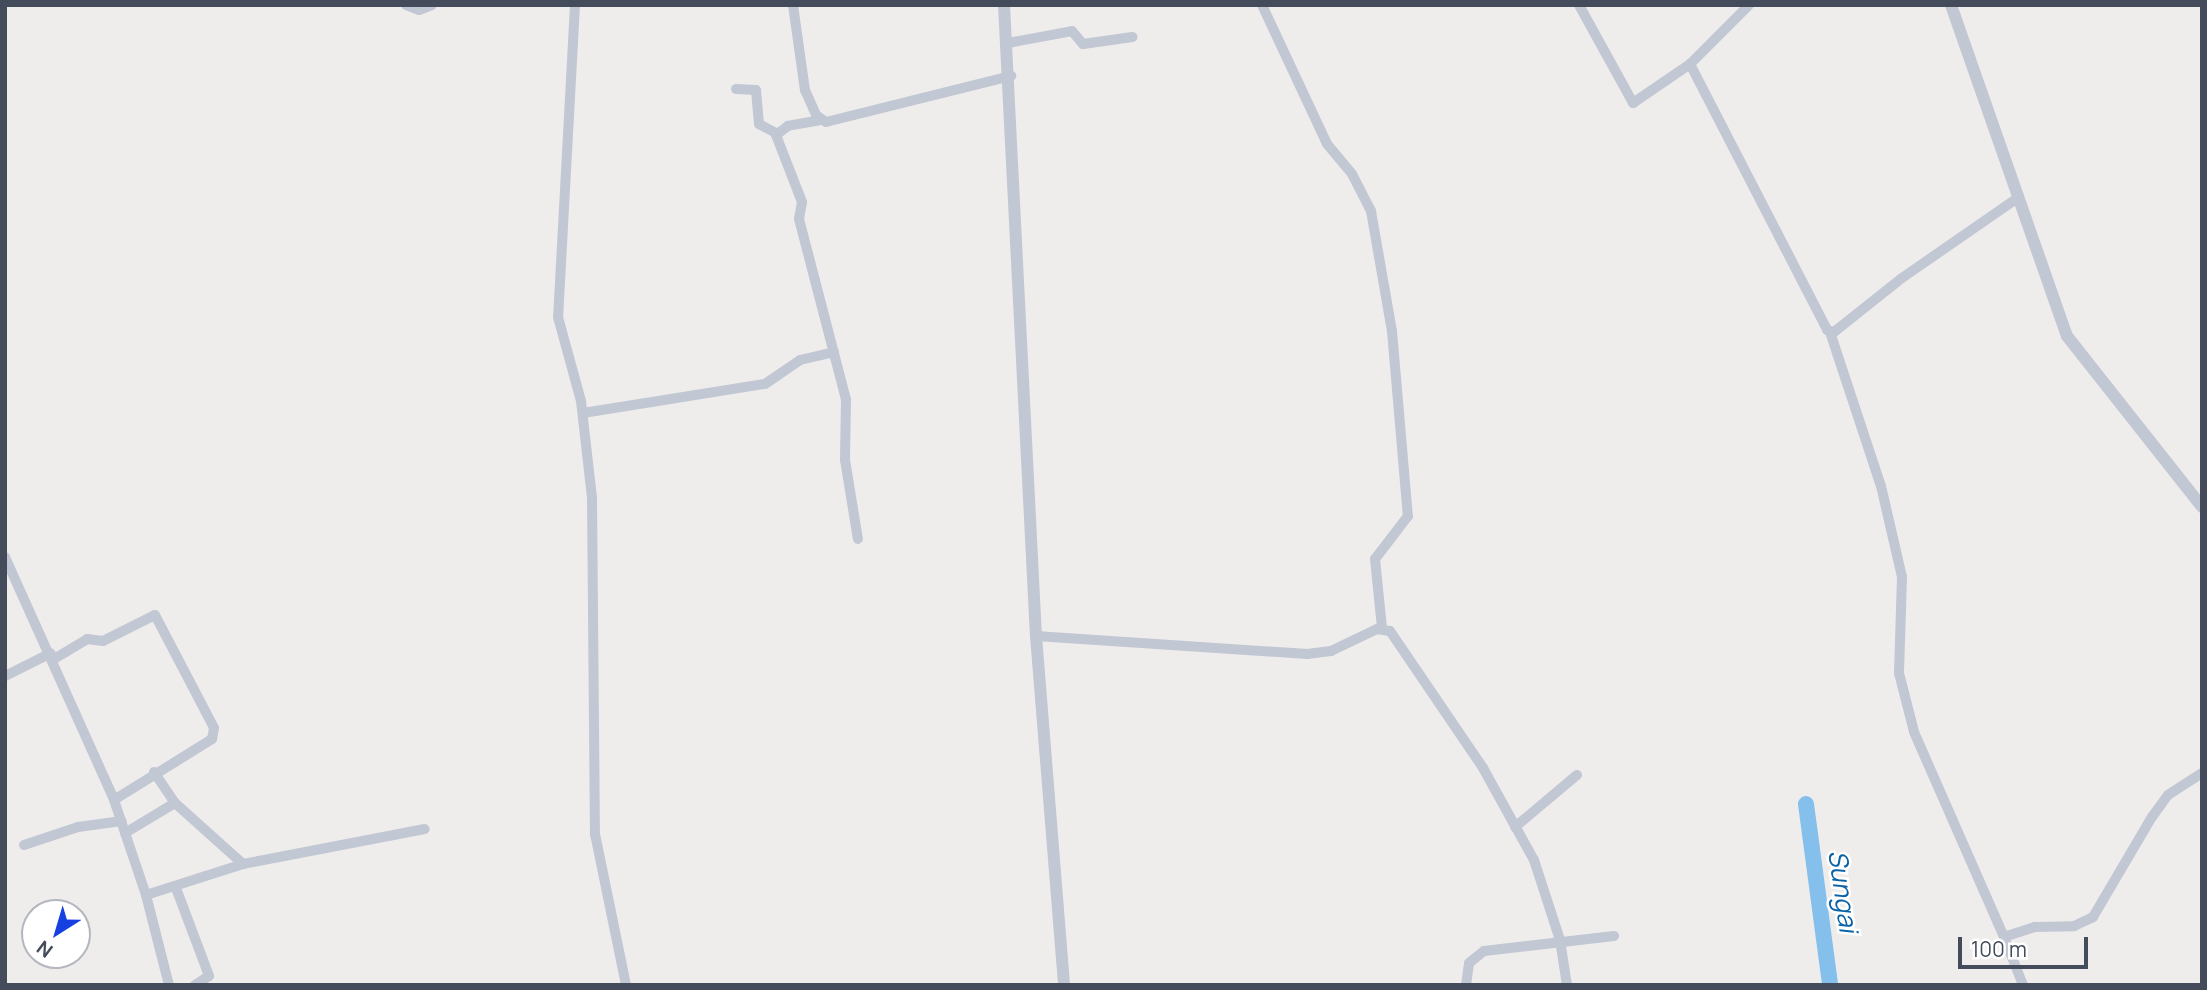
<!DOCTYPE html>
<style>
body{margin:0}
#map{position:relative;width:2207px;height:990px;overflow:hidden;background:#efedec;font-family:Manrope,sans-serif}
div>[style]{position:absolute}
.river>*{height:16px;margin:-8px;padding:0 8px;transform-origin:8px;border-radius:8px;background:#85bfec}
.minor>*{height:10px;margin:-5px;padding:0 5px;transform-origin:5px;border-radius:5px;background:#c2c7d4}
.tertiary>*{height:12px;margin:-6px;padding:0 6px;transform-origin:6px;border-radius:6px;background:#c2c7d4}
span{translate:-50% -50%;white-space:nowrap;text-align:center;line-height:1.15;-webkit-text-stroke:5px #fff;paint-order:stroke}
.water-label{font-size:26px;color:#0a62a7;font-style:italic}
.frame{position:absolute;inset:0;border:7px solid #444b5a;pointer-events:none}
.north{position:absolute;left:21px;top:899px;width:70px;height:70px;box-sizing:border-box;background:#fff;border:2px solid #b4b7bd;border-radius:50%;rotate:217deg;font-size:19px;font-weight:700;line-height:28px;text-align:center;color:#444b5a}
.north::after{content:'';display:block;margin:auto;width:24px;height:32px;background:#1640df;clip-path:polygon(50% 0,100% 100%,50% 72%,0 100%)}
.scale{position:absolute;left:1958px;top:937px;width:130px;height:32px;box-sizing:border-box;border:4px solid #444b5a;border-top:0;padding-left:9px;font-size:21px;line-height:24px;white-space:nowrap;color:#444b5a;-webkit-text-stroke:5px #fff;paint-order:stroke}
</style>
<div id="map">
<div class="river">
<div style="left:1806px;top:804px;width:183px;rotate:82.4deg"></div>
</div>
<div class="minor">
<div style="left:406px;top:5px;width:14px;rotate:21deg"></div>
<div style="left:419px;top:10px;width:14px;rotate:-21deg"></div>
<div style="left:575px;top:5px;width:312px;rotate:93.1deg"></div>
<div style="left:558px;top:317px;width:87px;rotate:74.7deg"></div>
<div style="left:581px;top:401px;width:97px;rotate:83.5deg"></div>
<div style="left:592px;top:497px;width:337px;rotate:89.5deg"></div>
<div style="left:595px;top:834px;width:154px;rotate:78.4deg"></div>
<div style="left:793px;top:5px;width:86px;rotate:82deg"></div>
<div style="left:805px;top:90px;width:27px;rotate:66deg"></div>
<div style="left:816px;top:115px;width:12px;rotate:35deg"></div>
<div style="left:826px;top:122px;width:191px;rotate:-14deg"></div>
<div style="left:1262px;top:5px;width:153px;rotate:64.9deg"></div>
<div style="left:1327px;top:144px;width:39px;rotate:50deg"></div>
<div style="left:1352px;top:174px;width:42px;rotate:62.8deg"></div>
<div style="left:1371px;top:211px;width:122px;rotate:80.1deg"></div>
<div style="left:1392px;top:331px;width:186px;rotate:85.1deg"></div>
<div style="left:1408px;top:516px;width:54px;rotate:127.5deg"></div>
<div style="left:1375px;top:559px;width:69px;rotate:84.2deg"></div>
<div style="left:1579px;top:5px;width:112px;rotate:61.1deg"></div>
<div style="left:1633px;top:103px;width:69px;rotate:-34.4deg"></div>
<div style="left:1749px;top:5px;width:83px;rotate:135deg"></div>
<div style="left:1690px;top:64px;width:299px;rotate:62.7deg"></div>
<div style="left:1827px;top:330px;width:7px;rotate:16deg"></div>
<div style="left:1834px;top:332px;width:87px;rotate:-38.5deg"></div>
<div style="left:1902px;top:278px;width:139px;rotate:-34.7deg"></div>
<div style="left:1008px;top:43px;width:65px;rotate:-10.6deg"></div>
<div style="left:1072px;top:31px;width:17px;rotate:50deg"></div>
<div style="left:1083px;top:44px;width:50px;rotate:-8deg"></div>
<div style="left:736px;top:89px;width:20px;rotate:3deg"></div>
<div style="left:756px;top:90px;width:34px;rotate:85deg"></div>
<div style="left:759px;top:124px;width:19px;rotate:28deg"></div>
<div style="left:821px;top:120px;width:34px;rotate:170deg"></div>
<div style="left:788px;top:126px;width:15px;rotate:143deg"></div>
<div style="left:776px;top:135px;width:72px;rotate:68.8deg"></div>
<div style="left:802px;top:202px;width:17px;rotate:100deg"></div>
<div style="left:799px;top:219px;width:187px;rotate:75.4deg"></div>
<div style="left:846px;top:400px;width:60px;rotate:91deg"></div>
<div style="left:845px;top:460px;width:80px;rotate:80.7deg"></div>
<div style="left:1830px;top:332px;width:162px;rotate:71.7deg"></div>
<div style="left:1881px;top:486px;width:93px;rotate:77deg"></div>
<div style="left:1902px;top:577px;width:96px;rotate:91.8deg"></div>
<div style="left:1899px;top:673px;width:61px;rotate:75.7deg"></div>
<div style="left:1914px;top:732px;width:224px;rotate:66.3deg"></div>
<div style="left:583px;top:413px;width:184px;rotate:-9.1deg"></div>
<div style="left:765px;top:384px;width:42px;rotate:-34.4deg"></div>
<div style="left:800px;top:360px;width:35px;rotate:-13deg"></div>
<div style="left:5px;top:557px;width:266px;rotate:65.8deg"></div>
<div style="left:114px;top:800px;width:100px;rotate:71.4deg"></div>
<div style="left:146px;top:895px;width:93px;rotate:75.7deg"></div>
<div style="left:1036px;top:636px;width:272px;rotate:3.8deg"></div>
<div style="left:1307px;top:654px;width:24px;rotate:-7deg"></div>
<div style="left:1331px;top:651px;width:51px;rotate:-25.6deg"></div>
<div style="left:1377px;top:629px;width:13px;rotate:9deg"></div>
<div style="left:1390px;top:631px;width:166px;rotate:55.8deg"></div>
<div style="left:1483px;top:768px;width:105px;rotate:61deg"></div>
<div style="left:1534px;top:860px;width:84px;rotate:72deg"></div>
<div style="left:1560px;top:940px;width:46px;rotate:81.2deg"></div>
<div style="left:54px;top:659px;width:39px;rotate:-31deg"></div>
<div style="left:87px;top:639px;width:16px;rotate:7deg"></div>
<div style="left:103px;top:641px;width:58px;rotate:-26.6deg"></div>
<div style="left:155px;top:615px;width:127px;rotate:62.4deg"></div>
<div style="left:214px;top:728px;width:11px;rotate:100deg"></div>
<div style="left:212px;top:739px;width:115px;rotate:148.1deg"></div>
<div style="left:5px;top:676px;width:51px;rotate:-26.6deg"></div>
<div style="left:154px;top:772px;width:37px;rotate:56deg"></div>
<div style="left:175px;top:803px;width:91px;rotate:41.9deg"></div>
<div style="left:1515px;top:827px;width:81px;rotate:-40deg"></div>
<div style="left:125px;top:833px;width:58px;rotate:-31deg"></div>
<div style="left:24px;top:845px;width:57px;rotate:-18.4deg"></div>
<div style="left:78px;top:827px;width:44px;rotate:-7.8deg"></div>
<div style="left:176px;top:888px;width:94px;rotate:69.4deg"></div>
<div style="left:209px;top:976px;width:17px;rotate:147deg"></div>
<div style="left:146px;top:895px;width:102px;rotate:-17.7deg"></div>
<div style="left:243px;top:864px;width:185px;rotate:-10.9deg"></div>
<div style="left:1466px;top:985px;width:22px;rotate:-82deg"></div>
<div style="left:1469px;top:963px;width:19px;rotate:-39deg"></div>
<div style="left:1484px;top:951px;width:131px;rotate:-6.6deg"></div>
<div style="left:2023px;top:985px;width:52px;rotate:-111.6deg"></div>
<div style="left:2004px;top:937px;width:33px;rotate:-18deg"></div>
<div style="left:2035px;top:927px;width:39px;rotate:-1deg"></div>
<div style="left:2074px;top:926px;width:21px;rotate:-25deg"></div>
<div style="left:2093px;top:917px;width:116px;rotate:-59.5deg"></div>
<div style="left:2152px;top:817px;width:27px;rotate:-54deg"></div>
<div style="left:2168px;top:795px;width:40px;rotate:-32.9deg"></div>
</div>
<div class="tertiary">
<div style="left:1004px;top:5px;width:632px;rotate:87.1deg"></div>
<div style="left:1036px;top:636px;width:350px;rotate:85.4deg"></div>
<div style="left:1951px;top:5px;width:351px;rotate:70.7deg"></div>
<div style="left:2067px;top:336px;width:218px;rotate:51.7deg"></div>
</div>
<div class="water-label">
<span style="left:1843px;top:891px;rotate:82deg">Sungai</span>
</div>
<div class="frame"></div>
<div class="north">N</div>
<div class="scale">100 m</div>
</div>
